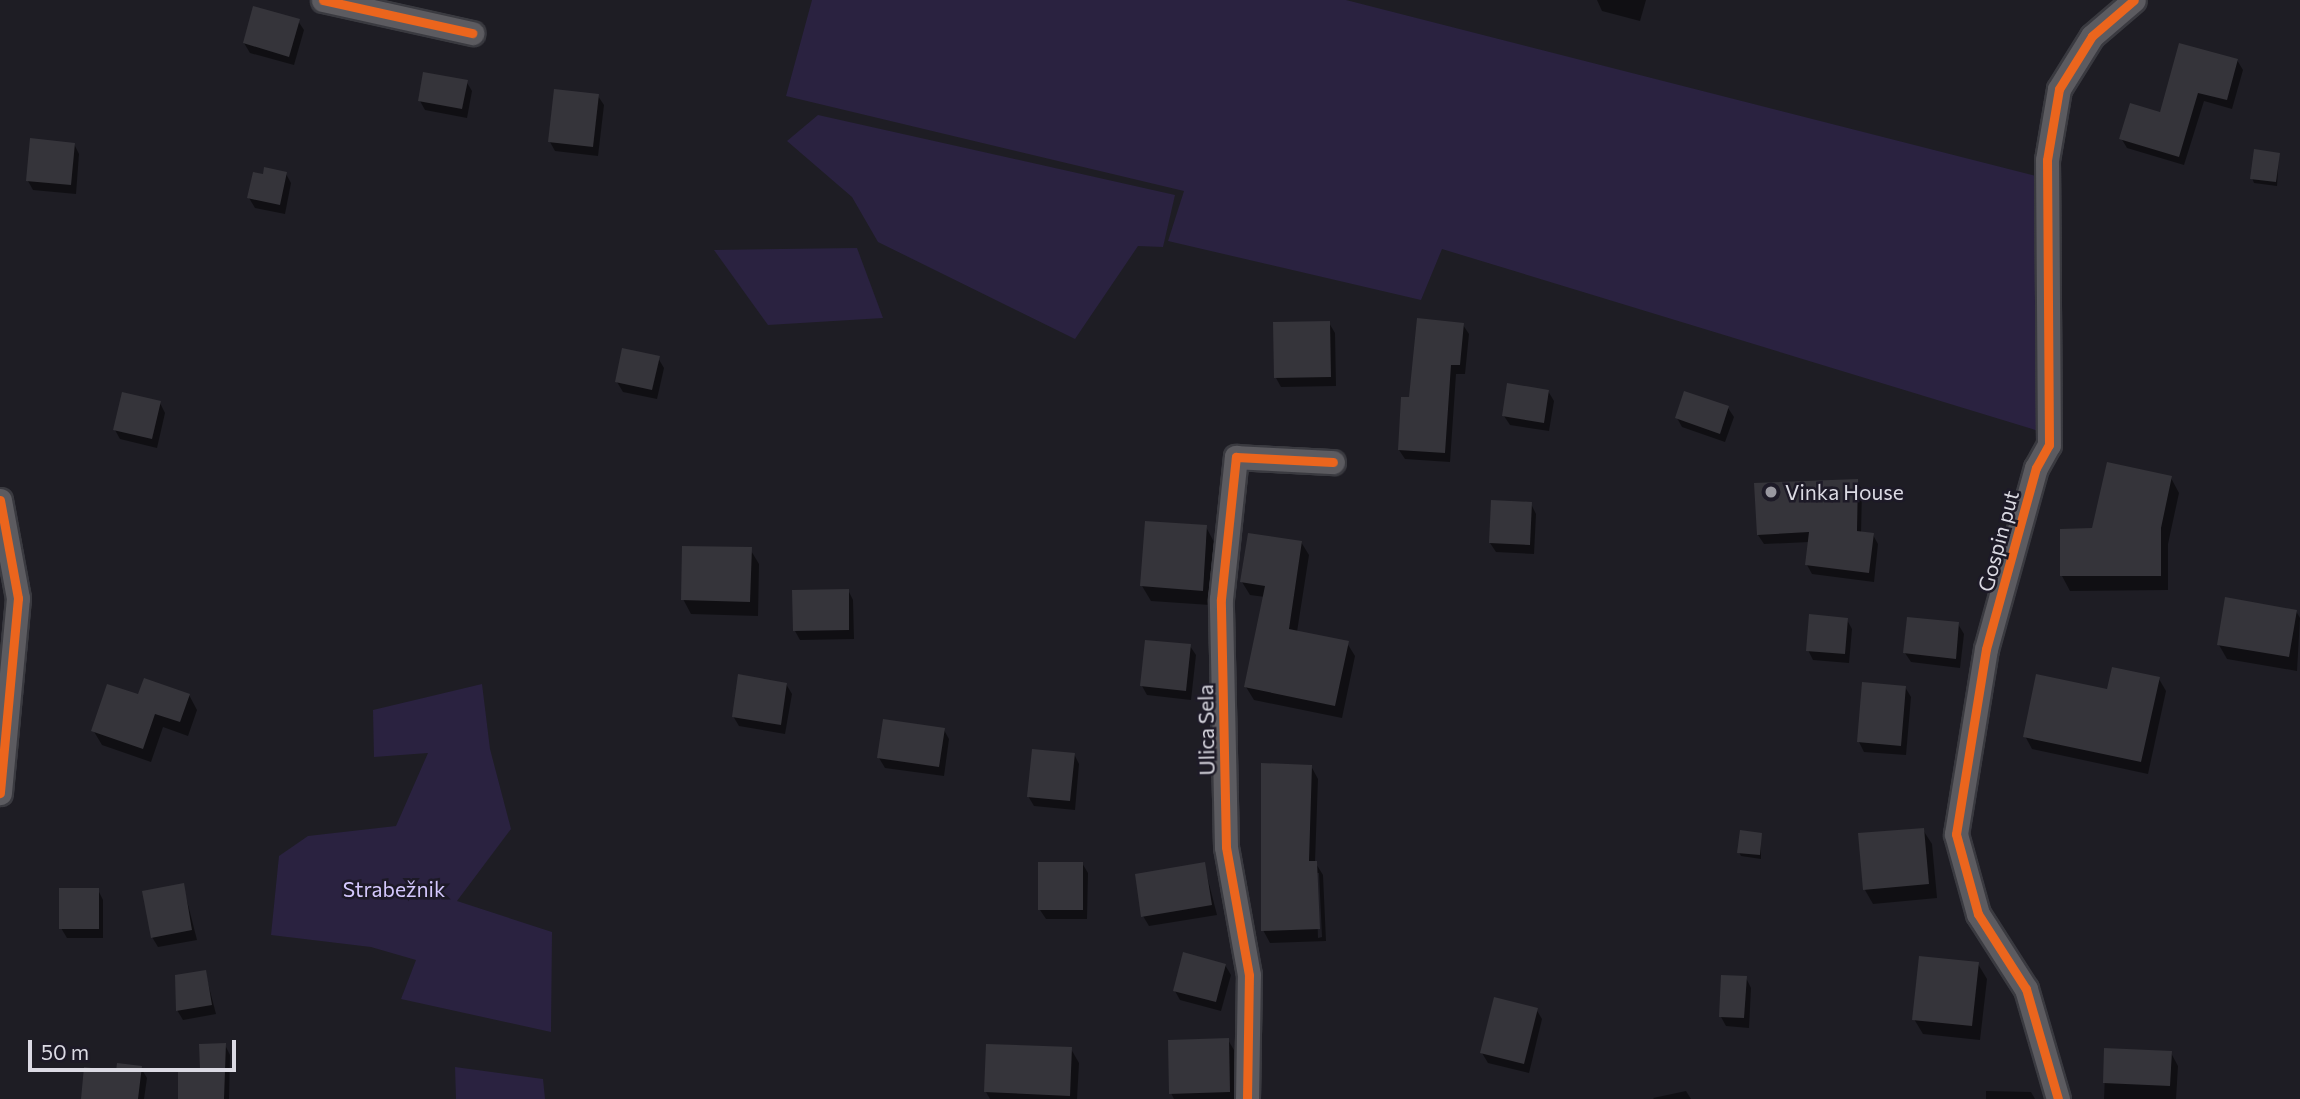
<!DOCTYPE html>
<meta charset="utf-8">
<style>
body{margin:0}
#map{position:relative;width:2300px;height:1099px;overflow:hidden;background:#1e1d24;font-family:Commissioner,sans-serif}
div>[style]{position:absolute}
.green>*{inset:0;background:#2a2240}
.shadow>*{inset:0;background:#0007}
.building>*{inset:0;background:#35343a}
.roads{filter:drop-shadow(2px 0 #3a3a40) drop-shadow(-2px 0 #3a3a40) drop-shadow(0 2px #3a3a40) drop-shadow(0 -2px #3a3a40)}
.minor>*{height:23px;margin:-11.5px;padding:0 11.5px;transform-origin:11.5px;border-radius:11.5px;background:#5c5b60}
.cycleway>*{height:9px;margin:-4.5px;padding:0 4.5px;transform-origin:4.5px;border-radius:4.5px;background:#eb651d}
.dots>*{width:19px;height:19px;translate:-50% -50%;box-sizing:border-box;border:4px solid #1d1a27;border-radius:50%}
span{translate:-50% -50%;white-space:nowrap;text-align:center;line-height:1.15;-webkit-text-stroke:5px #1d1a27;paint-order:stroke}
.poi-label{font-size:21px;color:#dbdae3}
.left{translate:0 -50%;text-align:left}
.street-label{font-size:21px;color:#dbdae3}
.park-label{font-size:21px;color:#d4c8fd}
.scale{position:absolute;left:28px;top:1040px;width:208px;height:32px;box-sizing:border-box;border:4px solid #dbdae3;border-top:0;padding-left:9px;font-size:21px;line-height:24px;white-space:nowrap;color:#dbdae3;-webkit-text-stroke:5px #1d1a27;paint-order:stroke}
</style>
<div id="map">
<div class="green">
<div style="clip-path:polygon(812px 0,1346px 0,2056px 181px,2042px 432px,1442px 249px,1421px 300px,1168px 241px,1184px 191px,786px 96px)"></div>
<div style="clip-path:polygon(818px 115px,1175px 195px,1163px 247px,1138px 246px,1075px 339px,878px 242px,852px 197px,787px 141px)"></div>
<div style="clip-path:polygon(857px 248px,883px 318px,768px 325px,714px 250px)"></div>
<div style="clip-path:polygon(482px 684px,490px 749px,511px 829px,457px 901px,552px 932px,551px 1032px,401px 999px,416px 960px,371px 947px,271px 935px,279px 856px,308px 836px,396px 826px,428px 753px,374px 757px,373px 710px)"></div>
<div style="clip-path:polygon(455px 1067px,543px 1079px,545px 1099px,456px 1099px)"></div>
</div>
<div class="shadow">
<div style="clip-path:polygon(1597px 0,1646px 0,1640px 21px,1602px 11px)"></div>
<div style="clip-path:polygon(298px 21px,304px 30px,294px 65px,250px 53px,244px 43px)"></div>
<div style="clip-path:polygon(2237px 60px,2243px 70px,2232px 109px,2204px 101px,2184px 165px,2127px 148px,2121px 138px)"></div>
<div style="clip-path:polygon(466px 81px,472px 91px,467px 118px,425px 110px,420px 101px)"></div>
<div style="clip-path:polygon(598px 96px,604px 105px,598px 156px,555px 151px,550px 142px)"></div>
<div style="clip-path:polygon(74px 144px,79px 154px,76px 194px,33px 190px,28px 181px)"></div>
<div style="clip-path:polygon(2279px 154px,2277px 186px,2254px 183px,2252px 178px)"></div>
<div style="clip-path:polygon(286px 174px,291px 183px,285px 214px,255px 208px,249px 198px)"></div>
<div style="clip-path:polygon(1329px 323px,1335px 333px,1336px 386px,1281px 387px,1276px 378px)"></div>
<div style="clip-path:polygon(1463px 325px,1469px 334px,1465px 374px,1456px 374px,1450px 462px,1405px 459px,1399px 450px,1411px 399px)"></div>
<div style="clip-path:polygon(658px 358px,664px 368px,657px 399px,623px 392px,617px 382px)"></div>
<div style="clip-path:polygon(1548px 391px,1554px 401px,1549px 431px,1510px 425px,1504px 416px)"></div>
<div style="clip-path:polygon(160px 403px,165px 413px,157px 448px,120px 439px,115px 430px)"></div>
<div style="clip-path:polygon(1728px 408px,1734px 417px,1725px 442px,1682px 427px,1677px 418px)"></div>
<div style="clip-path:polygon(2171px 478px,2179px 493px,2168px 544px,2168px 590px,2070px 591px,2062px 576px,2094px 530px)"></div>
<div style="clip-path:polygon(1857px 481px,1862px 490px,1861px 534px,1873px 535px,1878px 544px,1874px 582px,1812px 574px,1807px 565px,1809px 542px,1764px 544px,1758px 535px)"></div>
<div style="clip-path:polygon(1531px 504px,1536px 514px,1534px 554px,1496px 552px,1490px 543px)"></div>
<div style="clip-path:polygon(1206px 527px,1214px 542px,1210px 605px,1151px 601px,1142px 586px)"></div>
<div style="clip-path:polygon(1301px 542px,1309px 555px,1297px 632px,1347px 643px,1355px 656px,1342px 718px,1254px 700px,1246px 687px,1265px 597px,1250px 595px,1242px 582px)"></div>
<div style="clip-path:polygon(750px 549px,759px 564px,758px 616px,691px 614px,683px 599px)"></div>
<div style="clip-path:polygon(848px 590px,853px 600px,854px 639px,800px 640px,795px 631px)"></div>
<div style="clip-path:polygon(2296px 611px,2300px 618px,2297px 671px,2227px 659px,2219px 645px)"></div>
<div style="clip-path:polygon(1847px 620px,1852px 629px,1849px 663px,1813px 660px,1808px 650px)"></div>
<div style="clip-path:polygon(1958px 624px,1964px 634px,1960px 668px,1911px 662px,1905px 653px)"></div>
<div style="clip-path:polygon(1190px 646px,1196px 655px,1191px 700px,1147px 695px,1142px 686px)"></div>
<div style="clip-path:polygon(2159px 679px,2166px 691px,2148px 774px,2032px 749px,2025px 736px)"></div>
<div style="clip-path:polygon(786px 684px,792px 694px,785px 734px,739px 726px,733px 716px)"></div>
<div style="clip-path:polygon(1905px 687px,1911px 697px,1906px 755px,1864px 752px,1859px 742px)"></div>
<div style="clip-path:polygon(189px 695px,197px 710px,188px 736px,163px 727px,151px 762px,102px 745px,93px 730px,139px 696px)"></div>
<div style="clip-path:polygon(944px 730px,949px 739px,944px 776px,885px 768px,879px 758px)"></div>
<div style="clip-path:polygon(1074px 754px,1079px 764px,1075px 810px,1034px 806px,1028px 796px)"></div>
<div style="clip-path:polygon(evenodd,1311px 766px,1318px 779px,1315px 862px,1323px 875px,1326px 941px,1270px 943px,1263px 930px,1311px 766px,1316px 873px,1319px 873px,1322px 937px,1318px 938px,1316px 873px)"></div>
<div style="clip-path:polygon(1923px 830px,1932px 844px,1937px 898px,1873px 904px,1865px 890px)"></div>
<div style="clip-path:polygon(1761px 834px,1761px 859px,1741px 856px,1739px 852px)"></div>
<div style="clip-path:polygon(1082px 863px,1088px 873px,1087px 919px,1046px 919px,1040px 910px)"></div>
<div style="clip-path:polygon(1204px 864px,1217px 915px,1149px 926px,1143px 916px)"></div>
<div style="clip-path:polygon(183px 885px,197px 940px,158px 947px,152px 937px)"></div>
<div style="clip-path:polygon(98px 890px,103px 900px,103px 938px,67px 938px,61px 928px)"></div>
<div style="clip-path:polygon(1978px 964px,1987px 979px,1980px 1040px,1923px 1034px,1914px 1019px)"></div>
<div style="clip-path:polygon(1225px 965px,1231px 975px,1221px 1011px,1180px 1000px,1175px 991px)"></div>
<div style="clip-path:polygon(205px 972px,216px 1014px,183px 1020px,177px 1010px)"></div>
<div style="clip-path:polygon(1746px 978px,1751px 988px,1749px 1028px,1726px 1026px,1721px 1017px)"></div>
<div style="clip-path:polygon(1536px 1009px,1542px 1019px,1529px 1073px,1488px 1063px,1482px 1053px)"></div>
<div style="clip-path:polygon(1228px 1040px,1234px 1050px,1235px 1099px,1174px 1099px,1171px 1093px)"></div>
<div style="clip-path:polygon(225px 1045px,230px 1055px,229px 1099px,180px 1099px)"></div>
<div style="clip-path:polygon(1071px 1049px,1079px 1063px,1077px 1099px,990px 1099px,986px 1092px)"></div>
<div style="clip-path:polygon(2106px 1050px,2171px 1053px,2178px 1066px,2176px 1099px,2104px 1099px)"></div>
<div style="clip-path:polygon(141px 1068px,147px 1078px,144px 1099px,82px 1099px,118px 1073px)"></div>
<div style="clip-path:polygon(1686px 1091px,1691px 1099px,1654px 1099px,1653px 1098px)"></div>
<div style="clip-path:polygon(1986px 1091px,2031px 1092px,2035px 1099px,1986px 1099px)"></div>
</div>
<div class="building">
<div style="clip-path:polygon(253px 6px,300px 19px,289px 57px,243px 43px)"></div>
<div style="clip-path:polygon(2179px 43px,2238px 59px,2227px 100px,2198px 93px,2179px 157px,2119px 139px,2130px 103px,2160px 112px)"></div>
<div style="clip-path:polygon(423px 72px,468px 80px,462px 109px,418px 101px)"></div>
<div style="clip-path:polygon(554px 89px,599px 94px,593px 147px,548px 142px)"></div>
<div style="clip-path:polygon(30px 138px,75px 143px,71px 185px,26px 181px)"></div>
<div style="clip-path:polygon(2254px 149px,2280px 153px,2276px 182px,2250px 179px)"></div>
<div style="clip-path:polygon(264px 167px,287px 172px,280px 205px,247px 198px,253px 172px,263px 174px)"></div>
<div style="clip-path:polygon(1417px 318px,1464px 323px,1460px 365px,1451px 365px,1445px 453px,1398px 450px,1401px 397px,1409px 397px)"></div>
<div style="clip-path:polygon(1330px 321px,1331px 377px,1274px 378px,1273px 322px)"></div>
<div style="clip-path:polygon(622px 348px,660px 356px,652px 390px,615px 382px)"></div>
<div style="clip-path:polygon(1507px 383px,1549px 390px,1544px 423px,1502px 416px)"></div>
<div style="clip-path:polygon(1684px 391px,1729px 406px,1720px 434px,1675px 418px)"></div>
<div style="clip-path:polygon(122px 392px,161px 401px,152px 439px,113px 430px)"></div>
<div style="clip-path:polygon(2107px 462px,2172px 476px,2161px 528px,2161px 576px,2060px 576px,2060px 529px,2092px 528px)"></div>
<div style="clip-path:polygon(1858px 479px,1857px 531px,1874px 533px,1869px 573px,1805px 565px,1809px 532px,1757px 535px,1754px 483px)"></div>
<div style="clip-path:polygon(1491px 500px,1532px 502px,1530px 545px,1489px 543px)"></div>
<div style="clip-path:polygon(1145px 521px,1207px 525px,1203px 591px,1140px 586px)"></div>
<div style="clip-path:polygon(1248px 533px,1302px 541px,1289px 629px,1349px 641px,1335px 706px,1244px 687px,1265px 586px,1240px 582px)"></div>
<div style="clip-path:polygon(682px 546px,752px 547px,750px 602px,681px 600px)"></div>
<div style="clip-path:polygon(849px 589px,849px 630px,793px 631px,792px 590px)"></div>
<div style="clip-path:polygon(2225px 597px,2297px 610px,2289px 657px,2217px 645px)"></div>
<div style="clip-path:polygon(1809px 614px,1848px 618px,1845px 654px,1806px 651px)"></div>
<div style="clip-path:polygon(1907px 617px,1959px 622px,1956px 659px,1903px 653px)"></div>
<div style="clip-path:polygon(1145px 640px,1191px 644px,1186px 691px,1140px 686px)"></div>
<div style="clip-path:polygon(2112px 667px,2160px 677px,2141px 762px,2023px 737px,2036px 674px,2107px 689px)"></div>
<div style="clip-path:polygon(738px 674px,787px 683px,781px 725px,732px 717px)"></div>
<div style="clip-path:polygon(144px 678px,190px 694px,180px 722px,155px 714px,143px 749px,91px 731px,107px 684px,138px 694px)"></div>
<div style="clip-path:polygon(1862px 682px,1906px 686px,1901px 746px,1857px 742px)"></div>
<div style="clip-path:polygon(883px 719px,945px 728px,939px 767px,877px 758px)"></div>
<div style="clip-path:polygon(1032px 749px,1075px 753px,1070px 801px,1027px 797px)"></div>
<div style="clip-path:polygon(1261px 763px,1312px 765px,1309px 861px,1317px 861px,1320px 929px,1261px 931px)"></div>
<div style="clip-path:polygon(1924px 828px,1929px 884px,1863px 890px,1858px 833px)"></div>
<div style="clip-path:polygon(1740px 830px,1762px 833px,1760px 855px,1737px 853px)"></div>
<div style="clip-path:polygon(1038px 862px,1083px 862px,1083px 910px,1038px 910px)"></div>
<div style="clip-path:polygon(1205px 862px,1212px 905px,1141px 917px,1135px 874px)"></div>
<div style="clip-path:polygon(184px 883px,192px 930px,151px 938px,142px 891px)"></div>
<div style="clip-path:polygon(59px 888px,99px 888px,99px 929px,59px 929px)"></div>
<div style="clip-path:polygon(1183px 952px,1226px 964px,1216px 1002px,1173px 991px)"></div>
<div style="clip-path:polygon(1919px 956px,1979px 962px,1972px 1026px,1912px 1020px)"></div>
<div style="clip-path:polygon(206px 970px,212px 1005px,176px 1011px,175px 975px)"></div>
<div style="clip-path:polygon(1721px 975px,1747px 976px,1744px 1018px,1719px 1017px)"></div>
<div style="clip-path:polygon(1494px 997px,1538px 1008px,1524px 1064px,1480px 1053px)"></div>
<div style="clip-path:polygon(1229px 1038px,1230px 1092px,1169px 1094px,1168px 1040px)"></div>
<div style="clip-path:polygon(226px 1043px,224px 1099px,178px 1099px,178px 1071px,200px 1070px,199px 1044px)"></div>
<div style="clip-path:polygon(986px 1044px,1072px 1047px,1070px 1096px,984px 1092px)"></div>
<div style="clip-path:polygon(2104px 1048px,2172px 1051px,2170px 1086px,2103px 1083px)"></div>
<div style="clip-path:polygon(117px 1063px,142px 1066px,138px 1099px,81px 1099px,84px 1067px,116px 1071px)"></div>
</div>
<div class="roads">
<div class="minor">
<div style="left:323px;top:0;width:153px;rotate:12.5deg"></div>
<div style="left:0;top:500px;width:100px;rotate:79.6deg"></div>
<div style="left:18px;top:598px;width:196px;rotate:95.3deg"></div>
<div style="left:1247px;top:1099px;width:124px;rotate:-89.1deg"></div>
<div style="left:1249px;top:975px;width:130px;rotate:-100.2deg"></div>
<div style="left:1226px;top:847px;width:248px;rotate:-91.2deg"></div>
<div style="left:1221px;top:599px;width:143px;rotate:-84deg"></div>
<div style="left:1236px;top:457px;width:97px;rotate:3deg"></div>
<div style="left:2058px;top:1099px;width:115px;rotate:-106.2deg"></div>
<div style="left:2026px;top:989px;width:89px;rotate:-122.6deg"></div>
<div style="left:1978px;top:914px;width:83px;rotate:-105.4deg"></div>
<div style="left:1956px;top:834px;width:187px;rotate:-80.8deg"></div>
<div style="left:1986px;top:649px;width:188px;rotate:-74.6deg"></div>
<div style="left:2036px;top:468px;width:26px;rotate:-61deg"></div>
<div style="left:2049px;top:445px;width:285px;rotate:-90.4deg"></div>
<div style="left:2047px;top:160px;width:72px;rotate:-80.4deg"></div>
<div style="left:2059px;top:89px;width:62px;rotate:-58.1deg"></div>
<div style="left:2092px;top:36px;width:55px;rotate:-40.6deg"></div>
</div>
</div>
<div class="cycleway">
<div style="left:323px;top:0;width:153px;rotate:12.5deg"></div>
<div style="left:0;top:500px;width:100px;rotate:79.6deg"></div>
<div style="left:18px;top:598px;width:196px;rotate:95.3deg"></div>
<div style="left:1247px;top:1099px;width:124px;rotate:-89.1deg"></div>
<div style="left:1249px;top:975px;width:130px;rotate:-100.2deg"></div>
<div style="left:1226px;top:847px;width:248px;rotate:-91.2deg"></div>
<div style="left:1221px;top:599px;width:143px;rotate:-84deg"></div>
<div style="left:1236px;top:457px;width:97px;rotate:3deg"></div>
<div style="left:2058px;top:1099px;width:115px;rotate:-106.2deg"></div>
<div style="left:2026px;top:989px;width:89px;rotate:-122.6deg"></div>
<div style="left:1978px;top:914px;width:83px;rotate:-105.4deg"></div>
<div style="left:1956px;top:834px;width:187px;rotate:-80.8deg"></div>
<div style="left:1986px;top:649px;width:188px;rotate:-74.6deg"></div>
<div style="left:2036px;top:468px;width:26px;rotate:-61deg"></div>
<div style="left:2049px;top:445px;width:285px;rotate:-90.4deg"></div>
<div style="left:2047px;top:160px;width:72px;rotate:-80.4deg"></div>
<div style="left:2059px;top:89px;width:62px;rotate:-58.1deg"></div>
<div style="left:2092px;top:36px;width:55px;rotate:-40.6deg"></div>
</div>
<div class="dots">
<div style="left:1771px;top:492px;background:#9998a0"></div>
</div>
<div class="poi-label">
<span class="left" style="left:1785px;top:492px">Vinka House</span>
</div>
<div class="street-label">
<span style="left:1998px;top:541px;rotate:-75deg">Gospin put</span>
<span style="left:1206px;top:730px;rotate:-91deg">Ulica Sela</span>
</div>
<div class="park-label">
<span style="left:394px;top:889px">Strabežnik</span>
</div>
<div class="scale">50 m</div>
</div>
